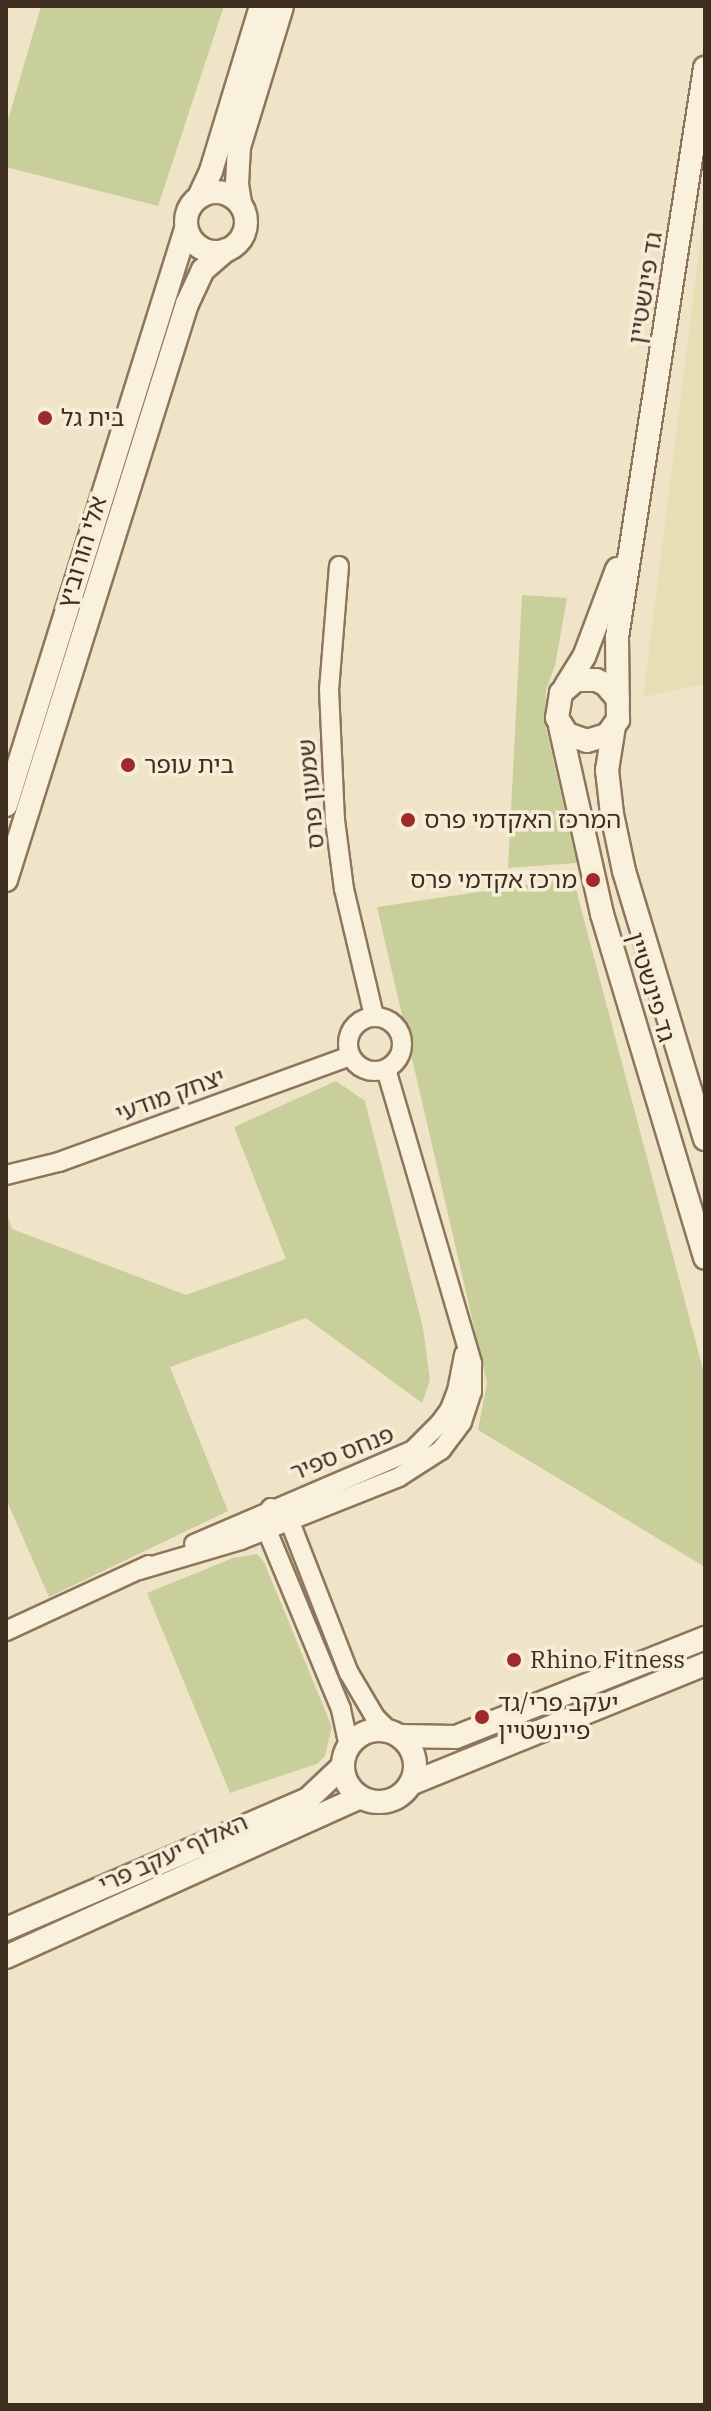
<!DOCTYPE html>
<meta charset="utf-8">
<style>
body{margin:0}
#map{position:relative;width:711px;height:2411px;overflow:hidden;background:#f0e4c8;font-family:"IBM Plex Serif","Noto Sans Hebrew",serif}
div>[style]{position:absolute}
.farmland>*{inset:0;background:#e6deb5}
.green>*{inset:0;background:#c9cf9b}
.roads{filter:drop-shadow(2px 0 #8d765c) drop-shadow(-2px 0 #8d765c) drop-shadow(0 2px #8d765c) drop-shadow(0 -2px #8d765c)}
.minor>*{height:18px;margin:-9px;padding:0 9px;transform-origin:9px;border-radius:9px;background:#faf1dc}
.minor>.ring{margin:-9px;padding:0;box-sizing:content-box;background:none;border:18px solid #faf1dc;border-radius:50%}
.tertiary>*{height:22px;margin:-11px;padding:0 11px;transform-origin:11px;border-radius:11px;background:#faf1dc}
.tertiary>.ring{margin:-11px;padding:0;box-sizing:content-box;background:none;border:22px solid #faf1dc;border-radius:50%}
.dots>*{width:22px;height:22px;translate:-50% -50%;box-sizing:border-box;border:4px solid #f7eed8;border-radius:50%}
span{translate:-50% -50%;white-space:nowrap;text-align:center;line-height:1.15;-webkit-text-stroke:7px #f7eed8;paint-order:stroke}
.street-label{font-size:24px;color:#3d2e20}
.poi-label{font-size:24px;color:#3d2e20}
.left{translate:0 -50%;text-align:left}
.right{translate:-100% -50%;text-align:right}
.frame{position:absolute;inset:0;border:8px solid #3d2e20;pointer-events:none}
</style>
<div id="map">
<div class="farmland">
<div style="clip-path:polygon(705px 203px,705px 684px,643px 697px)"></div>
</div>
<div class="green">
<div style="clip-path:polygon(41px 6px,224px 6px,158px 206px,6px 167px,6px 127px)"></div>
<div style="clip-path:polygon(522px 595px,567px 598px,555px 666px,546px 690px,545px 723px,577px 863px,508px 868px)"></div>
<div style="clip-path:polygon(573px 878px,705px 1377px,705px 1567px,478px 1430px,487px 1383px,377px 907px)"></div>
<div style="clip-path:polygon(336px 1081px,365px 1101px,423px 1328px,430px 1380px,422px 1403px,306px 1318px,170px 1367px,228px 1511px,49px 1597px,6px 1499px,6px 1211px,12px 1229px,186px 1295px,286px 1259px,234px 1127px)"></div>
<div style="clip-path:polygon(257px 1554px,264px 1562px,332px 1727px,325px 1756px,317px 1764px,230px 1793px,147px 1593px,233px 1558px)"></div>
</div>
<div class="roads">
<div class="minor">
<div style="left:339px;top:566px;width:123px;rotate:94.6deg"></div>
<div style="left:329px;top:689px;width:131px;rotate:87.4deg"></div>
<div style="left:335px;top:820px;width:70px;rotate:82.6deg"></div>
<div style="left:344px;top:889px;width:130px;rotate:76.7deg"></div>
<div class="ring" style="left:348px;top:1017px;width:36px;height:36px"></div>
<div style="left:6px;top:1175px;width:55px;rotate:-13.8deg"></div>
<div style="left:59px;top:1162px;width:310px;rotate:-20deg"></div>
<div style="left:194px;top:1544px;width:238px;rotate:-23.2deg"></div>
<div style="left:413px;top:1450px;width:38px;rotate:-45deg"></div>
<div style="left:440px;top:1423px;width:17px;rotate:-54deg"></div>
<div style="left:450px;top:1409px;width:19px;rotate:-69deg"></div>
<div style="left:457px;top:1391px;width:37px;rotate:-79deg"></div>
<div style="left:139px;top:1570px;width:106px;rotate:-16.4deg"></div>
<div style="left:241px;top:1540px;width:170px;rotate:-21.7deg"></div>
<div style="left:399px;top:1477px;width:50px;rotate:-32.7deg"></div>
<div style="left:441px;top:1450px;width:35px;rotate:-53deg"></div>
<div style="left:462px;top:1422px;width:32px;rotate:-72deg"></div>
<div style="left:472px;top:1392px;width:29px;rotate:-90deg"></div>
<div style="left:472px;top:1363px;width:306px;rotate:-106.3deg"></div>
<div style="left:6px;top:1631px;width:157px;rotate:-24.8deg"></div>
<div style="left:349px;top:1747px;width:39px;rotate:-102deg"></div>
<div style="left:341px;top:1709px;width:194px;rotate:-112.5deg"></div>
<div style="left:267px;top:1530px;width:22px;rotate:-80deg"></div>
<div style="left:271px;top:1508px;width:24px;rotate:36deg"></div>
<div style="left:290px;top:1522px;width:162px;rotate:68.7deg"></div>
<div style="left:349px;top:1673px;width:51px;rotate:59.4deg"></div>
<div style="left:375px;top:1717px;width:20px;rotate:45deg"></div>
</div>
<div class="tertiary">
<div class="ring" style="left:186px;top:192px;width:38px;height:38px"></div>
<div style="left:199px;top:197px;width:29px;rotate:-65deg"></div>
<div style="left:211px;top:171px;width:172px;rotate:-73.1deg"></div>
<div style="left:240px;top:203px;width:19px;rotate:-99deg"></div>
<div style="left:237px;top:184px;width:37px;rotate:-87deg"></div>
<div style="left:239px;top:147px;width:147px;rotate:-73deg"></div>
<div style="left:565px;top:687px;width:36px;rotate:-58deg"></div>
<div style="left:584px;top:657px;width:94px;rotate:-69.4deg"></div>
<div style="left:618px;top:699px;width:20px;rotate:-131deg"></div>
<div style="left:605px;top:684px;width:10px;rotate:-156deg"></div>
<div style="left:596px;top:680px;width:20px;rotate:180deg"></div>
<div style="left:576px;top:680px;width:20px;rotate:139deg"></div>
<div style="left:561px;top:693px;width:25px;rotate:99deg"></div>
<div style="left:557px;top:718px;width:19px;rotate:58deg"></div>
<div style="left:567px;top:734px;width:21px;rotate:19deg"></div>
<div style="left:587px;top:741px;width:21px;rotate:-17deg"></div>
<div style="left:607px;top:735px;width:19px;rotate:-54deg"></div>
<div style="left:618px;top:720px;width:83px;rotate:-90.7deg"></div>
<div style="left:617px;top:637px;width:576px;rotate:-81.21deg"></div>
<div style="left:560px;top:726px;width:193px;rotate:77.4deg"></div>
<div style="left:602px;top:914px;width:359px;rotate:73.3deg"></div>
<div style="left:614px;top:726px;width:45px;rotate:99deg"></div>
<div style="left:607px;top:770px;width:44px;rotate:83.5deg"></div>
<div style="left:612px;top:814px;width:58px;rotate:78.1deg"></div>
<div style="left:624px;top:871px;width:280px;rotate:73.2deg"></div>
<div style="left:6px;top:805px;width:603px;rotate:-72.65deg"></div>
<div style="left:6px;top:880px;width:604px;rotate:-72.56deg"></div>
<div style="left:187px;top:304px;width:38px;rotate:-65deg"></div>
<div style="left:203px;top:270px;width:30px;rotate:-41deg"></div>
<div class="ring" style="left:343px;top:1730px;width:50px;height:50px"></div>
<div style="left:401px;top:1736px;width:55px;rotate:1deg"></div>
<div style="left:456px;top:1737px;width:268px;rotate:-21.7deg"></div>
<div style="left:410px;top:1784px;width:318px;rotate:-22.1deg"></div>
<div style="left:6px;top:1929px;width:329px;rotate:-23.3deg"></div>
<div style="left:308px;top:1799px;width:48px;rotate:-43.3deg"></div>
<div style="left:6px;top:1957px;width:389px;rotate:-24.3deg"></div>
</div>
</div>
<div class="dots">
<div style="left:45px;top:418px;background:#9e2a2b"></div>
<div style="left:128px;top:765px;background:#9e2a2b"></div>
<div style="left:408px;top:820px;background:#9e2a2b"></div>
<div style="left:593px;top:880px;background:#9e2a2b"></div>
<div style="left:514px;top:1660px;background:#9e2a2b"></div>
<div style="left:482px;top:1717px;background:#9e2a2b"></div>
</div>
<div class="street-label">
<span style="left:645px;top:288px;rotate:-81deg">גד פינשטיין</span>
<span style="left:82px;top:552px;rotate:-73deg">אלי הורוביץ</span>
<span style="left:311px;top:794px;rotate:-95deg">שמעון פרס</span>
<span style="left:651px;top:987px;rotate:73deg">גד פינשטיין</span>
<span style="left:170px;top:1095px;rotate:-20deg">יצחק מודעי</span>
<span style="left:342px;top:1453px;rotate:-22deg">פנחס ספיר</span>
<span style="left:173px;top:1853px;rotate:-24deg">האלוף יעקב פרי</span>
</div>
<div class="poi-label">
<span class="left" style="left:61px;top:418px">בית גל</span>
<span class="left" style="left:144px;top:765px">בית עופר</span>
<span class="left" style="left:424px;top:820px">המרכז האקדמי פרס</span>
<span class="right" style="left:577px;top:880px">מרכז אקדמי פרס</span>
<span class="left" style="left:530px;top:1660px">Rhino Fitness</span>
<span class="left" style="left:498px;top:1717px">יעקב פרי/גד<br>פיינשטיין</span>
</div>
<div class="frame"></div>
</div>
